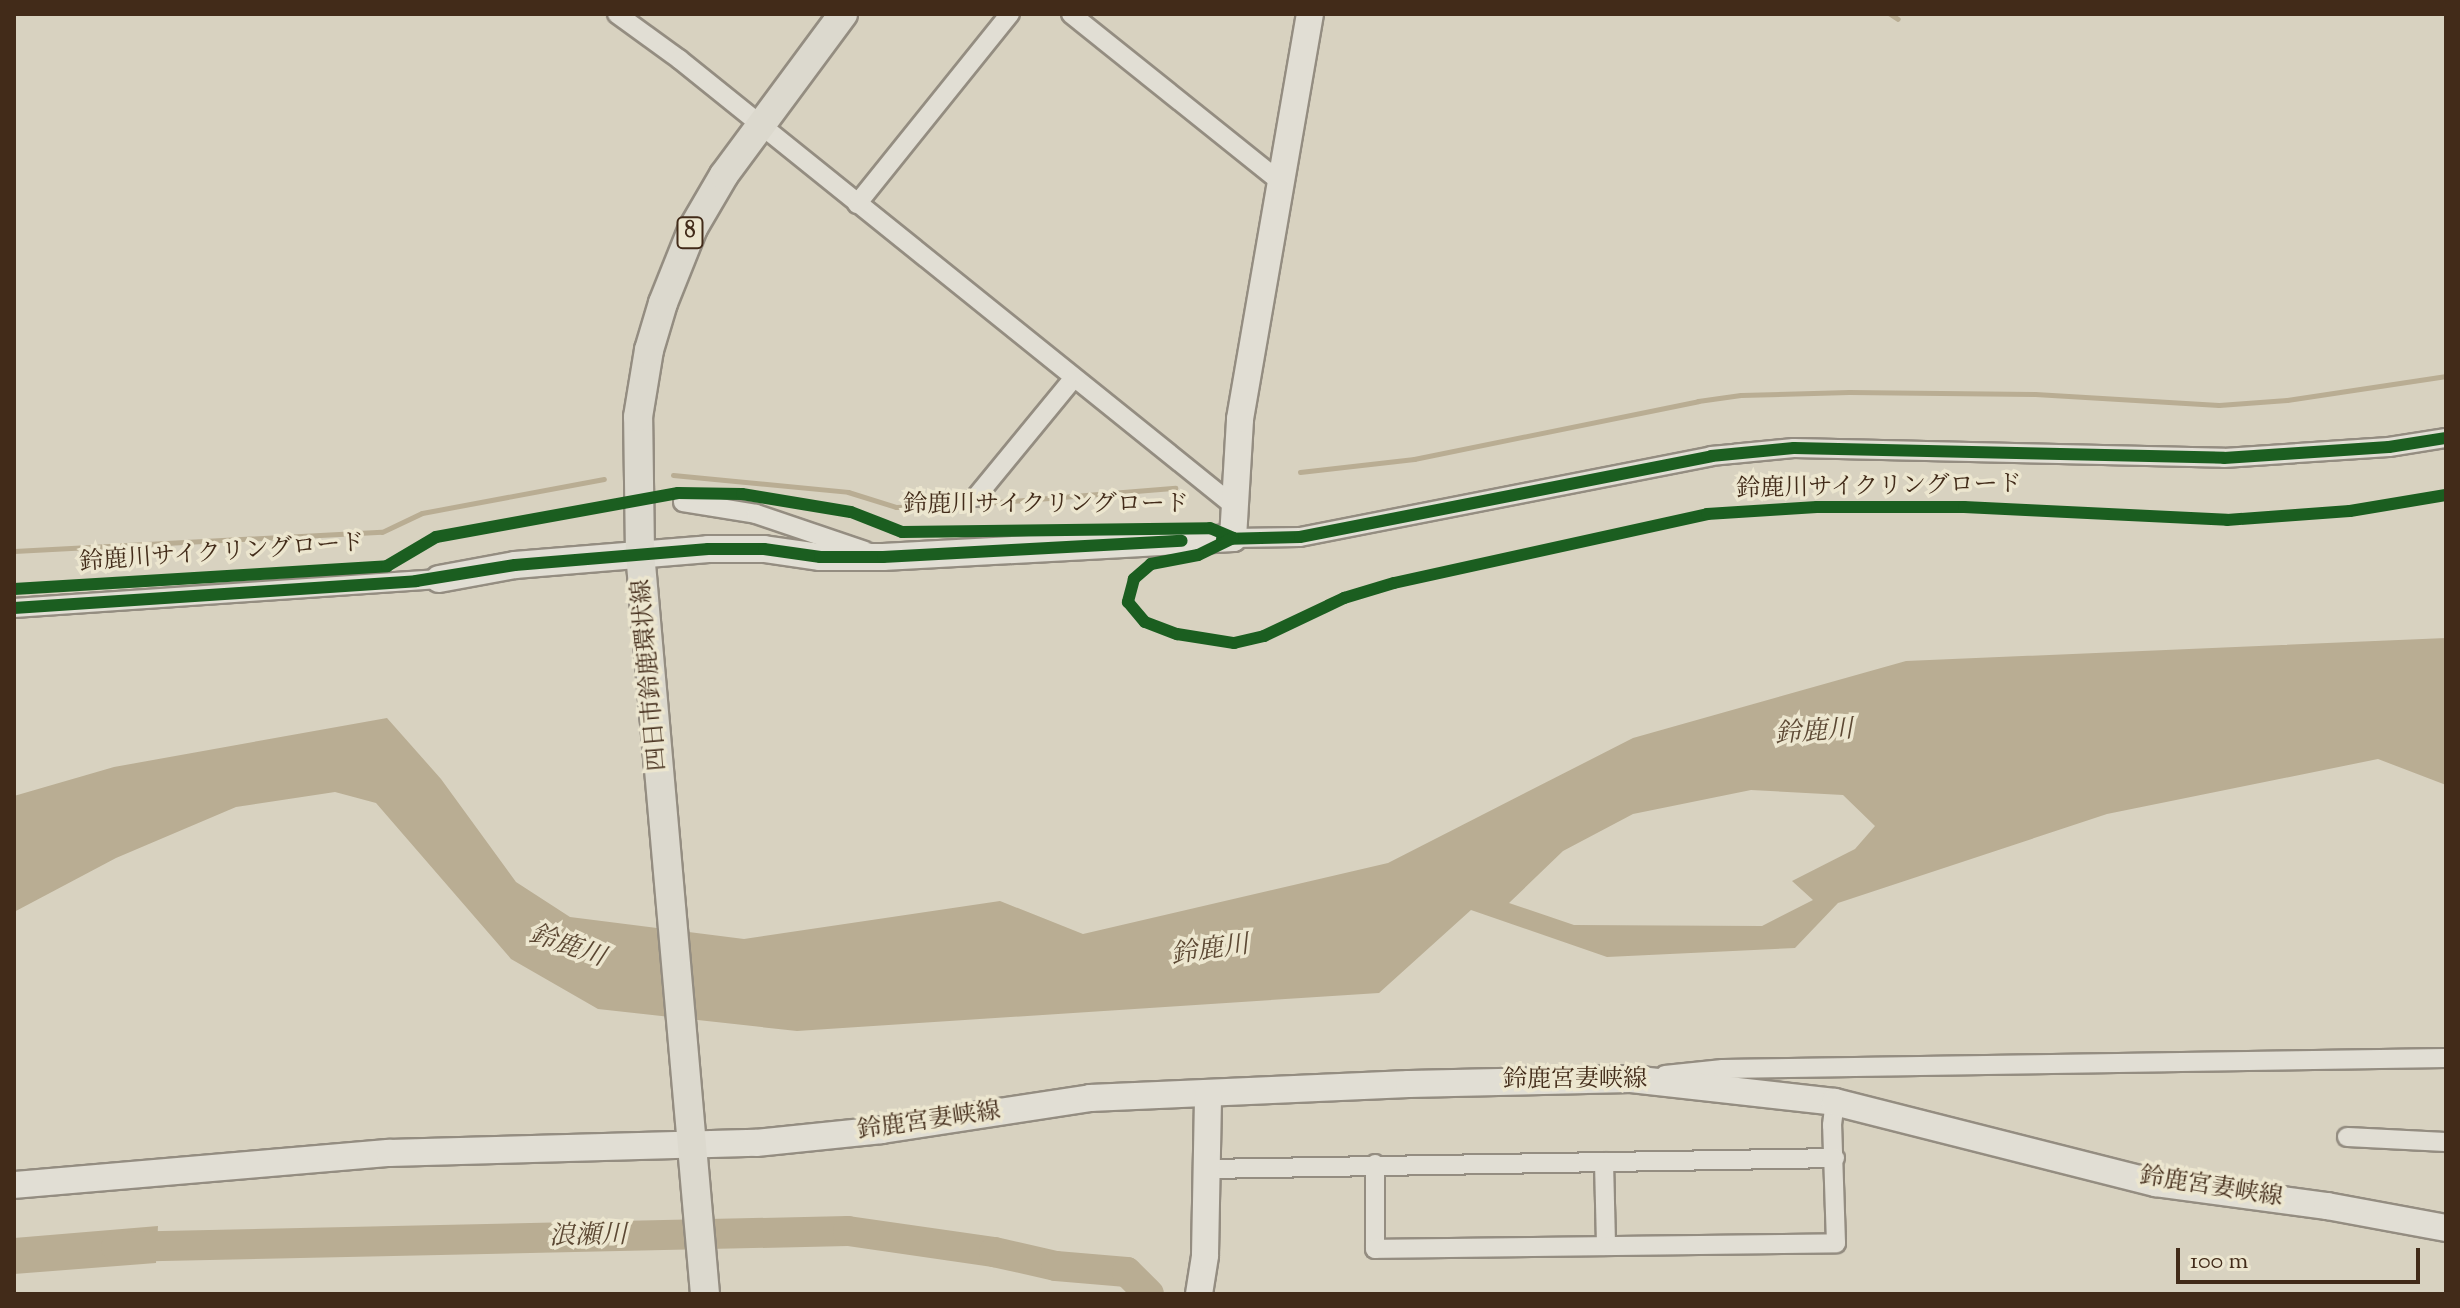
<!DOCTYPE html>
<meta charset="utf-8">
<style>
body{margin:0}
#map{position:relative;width:2460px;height:1308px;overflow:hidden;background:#d8d2c0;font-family:"Sorts Mill Goudy","Noto Serif JP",serif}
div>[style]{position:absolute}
.water>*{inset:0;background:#b9ad93}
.stream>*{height:5px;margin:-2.5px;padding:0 2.5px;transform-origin:2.5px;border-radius:2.5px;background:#b9ad93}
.river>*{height:30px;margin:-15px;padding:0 15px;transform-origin:15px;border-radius:15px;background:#b9ad93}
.roads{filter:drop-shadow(2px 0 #948d81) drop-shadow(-2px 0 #948d81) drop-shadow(0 2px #948d81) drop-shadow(0 -2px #948d81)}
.street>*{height:18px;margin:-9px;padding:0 9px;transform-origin:9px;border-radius:9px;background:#e1ded4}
.secondary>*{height:26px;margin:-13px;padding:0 13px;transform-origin:13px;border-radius:13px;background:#e1ded4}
.primary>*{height:28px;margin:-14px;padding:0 14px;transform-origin:14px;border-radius:14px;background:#dcd9ce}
.cycleway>*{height:12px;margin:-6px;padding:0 6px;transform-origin:6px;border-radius:6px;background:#1b5e20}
span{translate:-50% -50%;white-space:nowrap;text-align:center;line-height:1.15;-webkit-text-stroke:7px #ece6cf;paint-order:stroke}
.shield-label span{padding:2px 6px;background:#ece6cf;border:2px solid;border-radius:6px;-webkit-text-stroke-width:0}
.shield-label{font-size:22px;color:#422b19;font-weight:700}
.street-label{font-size:24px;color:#422b19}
.water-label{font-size:26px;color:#5c4833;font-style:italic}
.frame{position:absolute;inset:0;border:16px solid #422b19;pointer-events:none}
.scale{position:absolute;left:2176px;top:1248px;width:244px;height:36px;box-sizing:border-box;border:4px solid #422b19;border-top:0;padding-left:10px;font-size:24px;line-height:28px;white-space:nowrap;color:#422b19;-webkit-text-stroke:6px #ece6cf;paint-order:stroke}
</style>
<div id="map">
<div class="water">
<div style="clip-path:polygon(evenodd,2446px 638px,2446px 785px,2378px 759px,2107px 814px,1838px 903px,1795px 948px,1607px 957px,1471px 910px,1379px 993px,797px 1031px,598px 1009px,511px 959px,376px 803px,335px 792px,236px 807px,116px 858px,14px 912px,14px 796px,114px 767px,387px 718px,441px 779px,516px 882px,570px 917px,744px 939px,1000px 901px,1083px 934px,1388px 863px,1633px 738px,1906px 661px,2446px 638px,1751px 790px,1843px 795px,1875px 826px,1855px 849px,1792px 881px,1813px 900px,1762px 926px,1574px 925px,1509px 903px,1563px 851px,1633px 814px,1751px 790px)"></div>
<div style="clip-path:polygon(158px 1226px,156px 1263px,14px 1274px,14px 1238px)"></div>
</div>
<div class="stream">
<div style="left:1890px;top:14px;width:9px;rotate:32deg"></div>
<div style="left:1300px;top:472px;width:115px;rotate:-6.5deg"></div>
<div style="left:1414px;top:459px;width:290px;rotate:-11.5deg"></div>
<div style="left:1698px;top:401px;width:43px;rotate:-7.9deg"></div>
<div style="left:1741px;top:395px;width:108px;rotate:-1.6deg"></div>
<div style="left:1849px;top:392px;width:186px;rotate:0.6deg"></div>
<div style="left:2035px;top:394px;width:184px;rotate:3.4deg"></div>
<div style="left:2219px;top:405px;width:68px;rotate:-4.2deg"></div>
<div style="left:2287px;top:400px;width:161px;rotate:-8.6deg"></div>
<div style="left:673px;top:475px;width:176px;rotate:5.5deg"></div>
<div style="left:848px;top:492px;width:50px;rotate:17.4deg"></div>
<div style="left:896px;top:507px;width:78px;rotate:-2.2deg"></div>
<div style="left:974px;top:504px;width:202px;rotate:-4.6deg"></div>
<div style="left:14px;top:551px;width:368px;rotate:-3deg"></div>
<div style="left:382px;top:532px;width:44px;rotate:-25.4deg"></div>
<div style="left:422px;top:513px;width:185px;rotate:-10.6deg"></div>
</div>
<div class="river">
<div style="left:116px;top:1247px;width:732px;rotate:-1.25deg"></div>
<div style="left:848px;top:1231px;width:148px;rotate:8.2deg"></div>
<div style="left:994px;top:1252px;width:64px;rotate:12.7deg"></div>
<div style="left:1056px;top:1266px;width:71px;rotate:4.8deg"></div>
<div style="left:1127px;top:1272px;width:31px;rotate:45deg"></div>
</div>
<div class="roads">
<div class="street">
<div style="left:617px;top:14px;width:77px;rotate:36deg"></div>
<div style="left:679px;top:59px;width:711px;rotate:38.84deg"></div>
<div style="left:1071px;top:14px;width:269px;rotate:38.7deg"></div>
<div style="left:857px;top:204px;width:244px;rotate:-51.2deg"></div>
<div style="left:976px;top:497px;width:153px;rotate:-50.6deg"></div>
<div style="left:683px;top:502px;width:74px;rotate:9.3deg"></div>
<div style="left:756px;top:514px;width:115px;rotate:18.7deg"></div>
<div style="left:1233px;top:538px;width:67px;rotate:-0.9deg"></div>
<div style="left:1300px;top:537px;width:419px;rotate:-11.1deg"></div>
<div style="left:1711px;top:456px;width:83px;rotate:-5.5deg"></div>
<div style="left:1794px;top:448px;width:430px;rotate:1.3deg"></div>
<div style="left:2224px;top:458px;width:165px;rotate:-3.8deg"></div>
<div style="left:2389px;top:447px;width:58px;rotate:-9deg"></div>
<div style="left:14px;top:608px;width:426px;rotate:-3.9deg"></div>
<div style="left:1665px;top:1075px;width:58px;rotate:-5.9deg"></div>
<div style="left:1723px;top:1069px;width:723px;rotate:-0.87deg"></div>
<div style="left:2347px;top:1137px;width:99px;rotate:2.9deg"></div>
<div style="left:1604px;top:1162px;width:84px;rotate:88.6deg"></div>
<div style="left:1375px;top:1164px;width:85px;rotate:90deg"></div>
<div style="left:1375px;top:1249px;width:461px;rotate:-0.7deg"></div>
<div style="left:1836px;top:1243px;width:118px;rotate:-91.9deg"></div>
<div style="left:1832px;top:1125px;width:23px;rotate:-83deg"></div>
<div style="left:1207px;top:1169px;width:628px;rotate:-1deg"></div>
</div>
<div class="secondary">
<div style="left:439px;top:579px;width:77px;rotate:-10.4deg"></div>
<div style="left:515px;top:565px;width:194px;rotate:-4.7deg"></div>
<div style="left:708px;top:549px;width:56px"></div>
<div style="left:764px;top:549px;width:57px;rotate:8.1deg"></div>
<div style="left:820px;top:557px;width:63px"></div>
<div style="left:883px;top:557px;width:351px;rotate:-3.1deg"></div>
<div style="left:1233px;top:538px;width:119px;rotate:-86.6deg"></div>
<div style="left:1240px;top:419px;width:411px;rotate:-80.2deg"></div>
<div style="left:14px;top:1185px;width:376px;rotate:-4.9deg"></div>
<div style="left:389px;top:1153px;width:367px;rotate:-1.6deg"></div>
<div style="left:756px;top:1143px;width:127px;rotate:-5.9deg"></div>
<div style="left:882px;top:1130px;width:210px;rotate:-8.7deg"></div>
<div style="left:1090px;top:1098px;width:319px;rotate:-2.5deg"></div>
<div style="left:1409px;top:1084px;width:222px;rotate:-1.3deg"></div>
<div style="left:1631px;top:1079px;width:205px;rotate:6.4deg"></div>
<div style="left:1835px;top:1102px;width:331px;rotate:14.2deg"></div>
<div style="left:2156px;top:1183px;width:173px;rotate:7.7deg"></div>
<div style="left:2327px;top:1206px;width:121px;rotate:10.5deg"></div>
<div style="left:1199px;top:1294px;width:39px;rotate:-81deg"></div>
<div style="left:1205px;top:1255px;width:160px;rotate:-88.9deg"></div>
</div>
<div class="primary">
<div style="left:705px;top:1294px;width:744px;rotate:-95.01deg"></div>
<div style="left:640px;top:553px;width:136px;rotate:-90.8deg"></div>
<div style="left:638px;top:417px;width:68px;rotate:-80.7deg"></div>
<div style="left:649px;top:350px;width:49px;rotate:-73.4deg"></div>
<div style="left:663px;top:303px;width:81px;rotate:-68.2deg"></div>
<div style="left:693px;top:228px;width:61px;rotate:-59.7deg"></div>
<div style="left:724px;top:175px;width:200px;rotate:-53.5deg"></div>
</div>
</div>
<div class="cycleway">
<div style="left:1222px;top:539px;width:78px;rotate:-1.5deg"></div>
<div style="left:1300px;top:537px;width:419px;rotate:-11.1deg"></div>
<div style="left:1711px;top:456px;width:83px;rotate:-5.5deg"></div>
<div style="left:1794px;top:448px;width:430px;rotate:1.3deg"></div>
<div style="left:2224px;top:458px;width:165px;rotate:-3.8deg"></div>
<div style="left:2389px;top:447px;width:58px;rotate:-9deg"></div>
<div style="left:14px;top:589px;width:374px;rotate:-3.5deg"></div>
<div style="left:387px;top:566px;width:57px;rotate:-30.6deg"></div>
<div style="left:436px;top:537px;width:246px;rotate:-10.3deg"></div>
<div style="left:678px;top:493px;width:64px;rotate:0.9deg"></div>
<div style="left:742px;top:494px;width:110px;rotate:9.4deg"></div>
<div style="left:851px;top:512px;width:55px;rotate:21.4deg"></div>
<div style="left:902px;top:532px;width:308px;rotate:-0.7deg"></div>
<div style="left:1210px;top:528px;width:25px;rotate:23deg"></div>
<div style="left:1233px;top:538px;width:39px;rotate:154deg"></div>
<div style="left:1198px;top:555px;width:48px;rotate:169.2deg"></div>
<div style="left:1151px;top:564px;width:23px;rotate:139deg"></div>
<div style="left:1134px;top:579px;width:24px;rotate:105deg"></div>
<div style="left:1128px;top:602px;width:26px;rotate:50deg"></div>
<div style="left:1145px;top:622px;width:34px;rotate:21deg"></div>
<div style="left:1177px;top:634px;width:58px;rotate:9deg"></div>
<div style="left:1234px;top:643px;width:31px;rotate:-13deg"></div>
<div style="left:1264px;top:636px;width:89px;rotate:-25.4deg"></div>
<div style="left:1344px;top:598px;width:52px;rotate:-16.7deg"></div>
<div style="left:1394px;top:583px;width:321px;rotate:-12.4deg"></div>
<div style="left:1707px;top:514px;width:110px;rotate:-3.6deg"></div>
<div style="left:1817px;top:507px;width:147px"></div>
<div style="left:1964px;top:507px;width:263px;rotate:2.8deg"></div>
<div style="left:2227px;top:520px;width:123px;rotate:-4.2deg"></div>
<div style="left:2350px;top:511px;width:97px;rotate:-9.5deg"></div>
<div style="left:14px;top:608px;width:403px;rotate:-3.8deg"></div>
<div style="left:416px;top:581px;width:100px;rotate:-9.2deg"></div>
<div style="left:515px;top:565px;width:194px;rotate:-4.7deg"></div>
<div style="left:708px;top:549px;width:56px"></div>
<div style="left:764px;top:549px;width:57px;rotate:8.1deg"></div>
<div style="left:820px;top:557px;width:63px"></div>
<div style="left:883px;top:557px;width:299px;rotate:-3.1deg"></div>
</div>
<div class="shield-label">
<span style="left:690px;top:233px">8</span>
</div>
<div class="street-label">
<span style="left:1879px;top:488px;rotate:-1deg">鈴鹿川サイクリングロード</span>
<span style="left:1046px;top:506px">鈴鹿川サイクリングロード</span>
<span style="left:222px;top:554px;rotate:-4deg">鈴鹿川サイクリングロード</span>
<span style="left:651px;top:675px;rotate:-95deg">四日市鈴鹿環状線</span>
<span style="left:1575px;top:1081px">鈴鹿宮妻峡線</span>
<span style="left:929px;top:1122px;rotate:-8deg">鈴鹿宮妻峡線</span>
<span style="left:2211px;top:1188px;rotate:9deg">鈴鹿宮妻峡線</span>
</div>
<div class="water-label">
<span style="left:1814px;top:733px;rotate:-4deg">鈴鹿川</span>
<span style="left:567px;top:947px;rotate:19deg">鈴鹿川</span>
<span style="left:1210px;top:951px;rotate:-8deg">鈴鹿川</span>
<span style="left:588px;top:1237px;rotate:-1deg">浪瀬川</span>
</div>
<div class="frame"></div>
<div class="scale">100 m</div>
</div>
